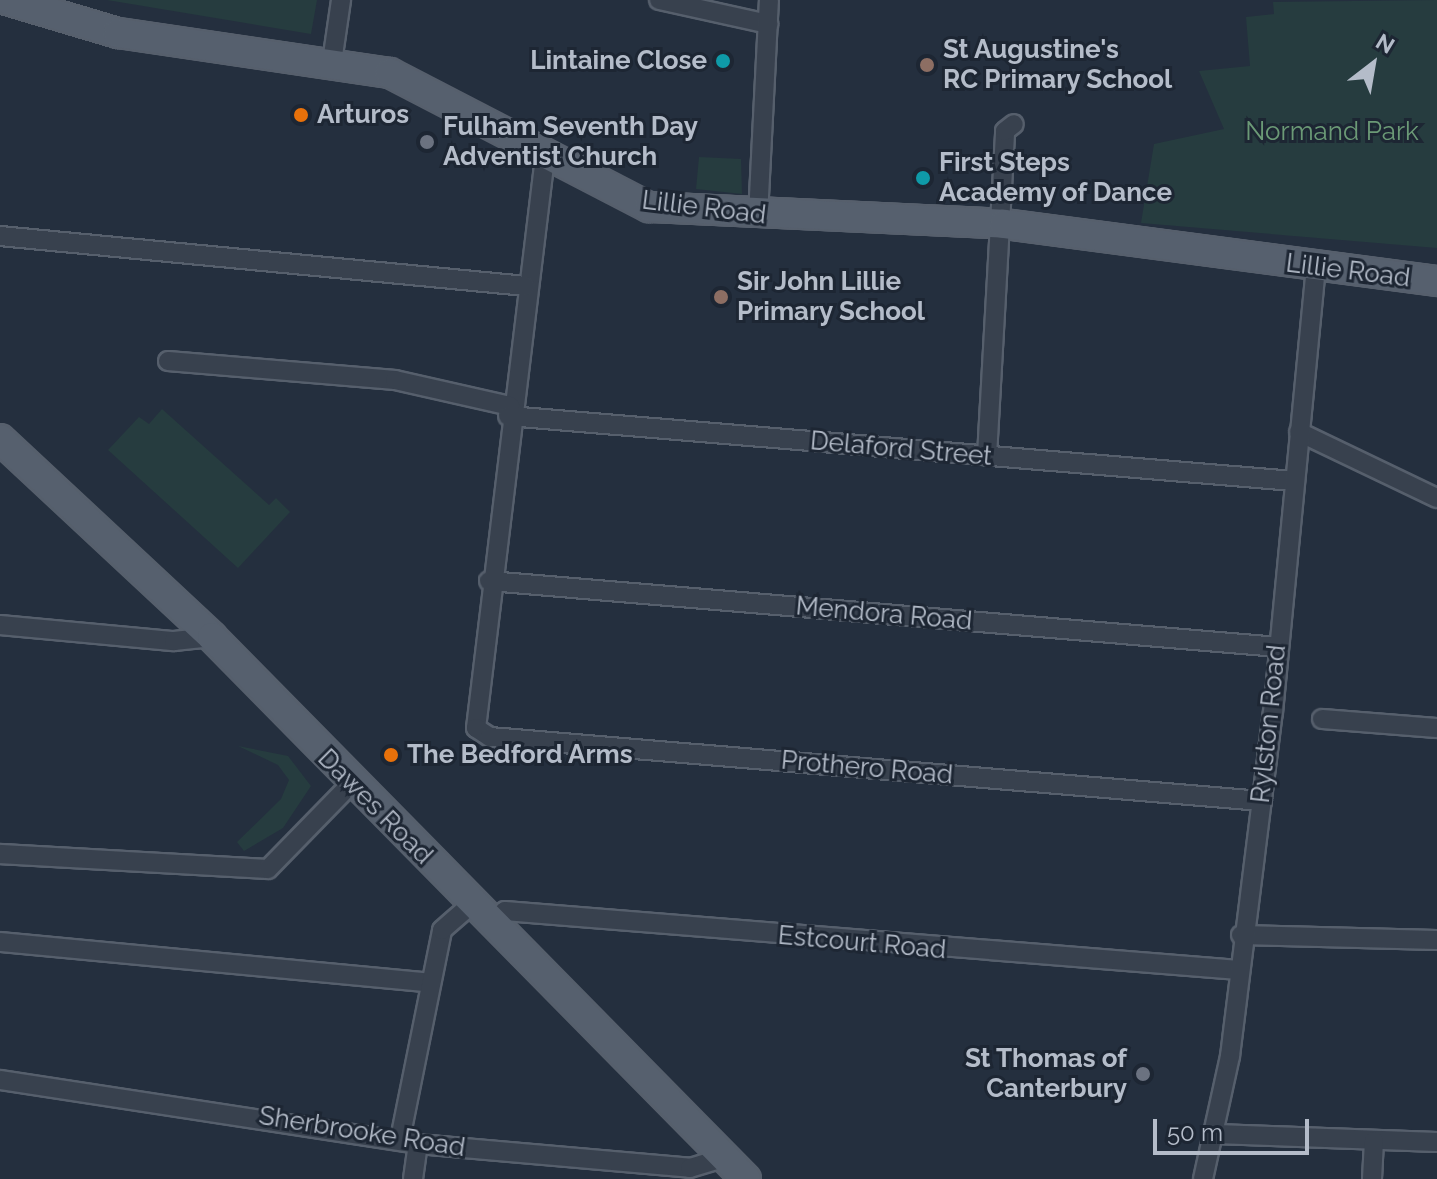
<!DOCTYPE html>
<style>
body{margin:0}
#map{position:relative;width:1437px;height:1179px;overflow:hidden;background:#242f3e;font-family:Raleway,sans-serif}
div>[style]{position:absolute}
.green>*{inset:0;background:#263c3f}
.roads{filter:drop-shadow(2px 0 #565f6c) drop-shadow(-2px 0 #565f6c) drop-shadow(0 2px #565f6c) drop-shadow(0 -2px #565f6c)}
.street>*{height:18px;margin:-9px;padding:0 9px;transform-origin:9px;border-radius:9px;background:#38414e}
.primary>*{height:28px;margin:-14px;padding:0 14px;transform-origin:14px;border-radius:14px;background:#56606e}
.dots>*{width:22px;height:22px;translate:-50% -50%;box-sizing:border-box;border:4px solid #1d2633;border-radius:50%}
span{translate:-50% -50%;white-space:nowrap;text-align:center;line-height:1.15;-webkit-text-stroke:6px #1d2633;paint-order:stroke}
.poi-label{font-size:26px;color:#b4bcc9;font-weight:700}
.left{translate:0 -50%;text-align:left}
.right{translate:-100% -50%;text-align:right}
.park-label{font-size:26px;color:#6b9a76}
.street-label{font-size:26px;color:#b4bcc9}
.north{position:absolute;left:1333px;top:24px;width:80px;height:80px;-webkit-text-stroke:6px #1d2633;paint-order:stroke;rotate:31deg;font-size:22px;font-weight:700;line-height:32px;text-align:center;color:#b4bcc9}
.north::after{content:'';display:block;margin:auto;width:28px;height:36px;background:#b4bcc9;clip-path:polygon(50% 0,100% 100%,50% 72%,0 100%)}
.scale{position:absolute;left:1153px;top:1119px;width:156px;height:36px;box-sizing:border-box;border:4px solid #b4bcc9;border-top:0;padding-left:10px;font-size:24px;line-height:28px;white-space:nowrap;color:#b4bcc9;-webkit-text-stroke:6px #1d2633;paint-order:stroke}
</style>
<div id="map">
<div class="green">
<div style="clip-path:polygon(107px 0,317px 0,311px 34px)"></div>
<div style="clip-path:polygon(1437px 0,1437px 248px,1141px 223px,1154px 144px,1224px 129px,1199px 71px,1250px 66px,1246px 17px,1274px 14px,1273px 2px)"></div>
<div style="clip-path:polygon(699px 157px,741px 159px,742px 194px,696px 189px)"></div>
<div style="clip-path:polygon(162px 409px,269px 505px,276px 498px,290px 512px,238px 568px,108px 450px,139px 417px,149px 424px)"></div>
<div style="clip-path:polygon(238px 746px,288px 756px,311px 786px,283px 828px,244px 851px,237px 842px,281px 799px,289px 780px,278px 765px)"></div>
</div>
<div class="roads">
<div class="street">
<div style="left:659px;top:0;width:112px;rotate:12.4deg"></div>
<div style="left:332px;top:62px;width:63px;rotate:-81.7deg"></div>
<div style="left:545px;top:157px;width:575px;rotate:96.89deg"></div>
<div style="left:476px;top:728px;width:17px;rotate:33deg"></div>
<div style="left:490px;top:737px;width:775px;rotate:4.74deg"></div>
<div style="left:758px;top:216px;width:216px;rotate:-87.1deg"></div>
<div style="left:0;top:236px;width:528px;rotate:5.43deg"></div>
<div style="left:168px;top:361px;width:228px;rotate:4.8deg"></div>
<div style="left:395px;top:380px;width:118px;rotate:12.7deg"></div>
<div style="left:508px;top:416px;width:788px;rotate:4.73deg"></div>
<div style="left:1299px;top:432px;width:153px;rotate:25.6deg"></div>
<div style="left:987px;top:456px;width:325px;rotate:-86.8deg"></div>
<div style="left:1005px;top:131px;width:11px;rotate:-38deg"></div>
<div style="left:489px;top:581px;width:792px;rotate:4.78deg"></div>
<div style="left:0;top:625px;width:175px;rotate:5.3deg"></div>
<div style="left:174px;top:641px;width:38px;rotate:-6deg"></div>
<div style="left:1322px;top:719px;width:115px;rotate:4.5deg"></div>
<div style="left:0;top:854px;width:268px;rotate:3.2deg"></div>
<div style="left:268px;top:869px;width:122px;rotate:-45.7deg"></div>
<div style="left:491px;top:923px;width:18px;rotate:-41deg"></div>
<div style="left:505px;top:911px;width:736px;rotate:4.6deg"></div>
<div style="left:1241px;top:935px;width:196px;rotate:1.5deg"></div>
<div style="left:0;top:942px;width:428px;rotate:5.4deg"></div>
<div style="left:0;top:1080px;width:423px;rotate:8.7deg"></div>
<div style="left:418px;top:1144px;width:273px;rotate:5deg"></div>
<div style="left:690px;top:1168px;width:34px;rotate:-17deg"></div>
<div style="left:1216px;top:1134px;width:221px;rotate:2.1deg"></div>
<div style="left:400px;top:1139px;width:213px;rotate:-78.6deg"></div>
<div style="left:442px;top:930px;width:40px;rotate:-41deg"></div>
<div style="left:413px;top:1179px;width:35px;rotate:-82deg"></div>
<div style="left:1203px;top:1179px;width:126px;rotate:-77.6deg"></div>
<div style="left:1230px;top:1056px;width:346px;rotate:-82.9deg"></div>
<div style="left:1273px;top:713px;width:449px;rotate:-84.5deg"></div>
<div style="left:1372px;top:1179px;width:38px;rotate:-87deg"></div>
</div>
<div class="primary">
<div style="left:7px;top:0;width:116px;rotate:16.6deg"></div>
<div style="left:118px;top:33px;width:275px;rotate:8.4deg"></div>
<div style="left:390px;top:73px;width:292px;rotate:27.4deg"></div>
<div style="left:649px;top:207px;width:355px;rotate:2.7deg"></div>
<div style="left:1004px;top:224px;width:437px;rotate:7.5deg"></div>
<div style="left:0;top:439px;width:290px;rotate:43deg"></div>
<div style="left:212px;top:637px;width:761px;rotate:45.43deg"></div>
</div>
</div>
<div class="dots">
<div style="left:723px;top:61px;background:#0f9aa8"></div>
<div style="left:927px;top:65px;background:#8d6e63"></div>
<div style="left:301px;top:115px;background:#e8710a"></div>
<div style="left:427px;top:142px;background:#6b7280"></div>
<div style="left:923px;top:178px;background:#0f9aa8"></div>
<div style="left:721px;top:297px;background:#8d6e63"></div>
<div style="left:391px;top:755px;background:#e8710a"></div>
<div style="left:1143px;top:1074px;background:#6b7280"></div>
</div>
<div class="poi-label">
<span class="left" style="left:943px;top:65px">St Augustine's<br>RC Primary School</span>
<span class="right" style="left:707px;top:61px">Lintaine Close</span>
<span class="left" style="left:317px;top:115px">Arturos</span>
<span class="left" style="left:443px;top:142px">Fulham Seventh Day<br>Adventist Church</span>
<span class="left" style="left:939px;top:178px">First Steps<br>Academy of Dance</span>
<span class="left" style="left:737px;top:297px">Sir John Lillie<br>Primary School</span>
<span class="left" style="left:407px;top:755px">The Bedford Arms</span>
<span class="right" style="left:1127px;top:1074px">St Thomas of<br>Canterbury</span>
</div>
<div class="park-label">
<span style="left:1332px;top:132px">Normand Park</span>
</div>
<div class="street-label">
<span style="left:704px;top:208px;rotate:7deg">Lillie Road</span>
<span style="left:1348px;top:271px;rotate:7deg">Lillie Road</span>
<span style="left:901px;top:449px;rotate:5deg">Delaford Street</span>
<span style="left:884px;top:614px;rotate:5deg">Mendora Road</span>
<span style="left:1269px;top:724px;rotate:-84deg">Rylston Road</span>
<span style="left:867px;top:768px;rotate:5deg">Prothero Road</span>
<span style="left:375px;top:807px;rotate:45deg">Dawes Road</span>
<span style="left:862px;top:943px;rotate:5deg">Estcourt Road</span>
<span style="left:362px;top:1132px;rotate:9deg">Sherbrooke Road</span>
</div>
<div class="north">N</div>
<div class="scale">50 m</div>
</div>
